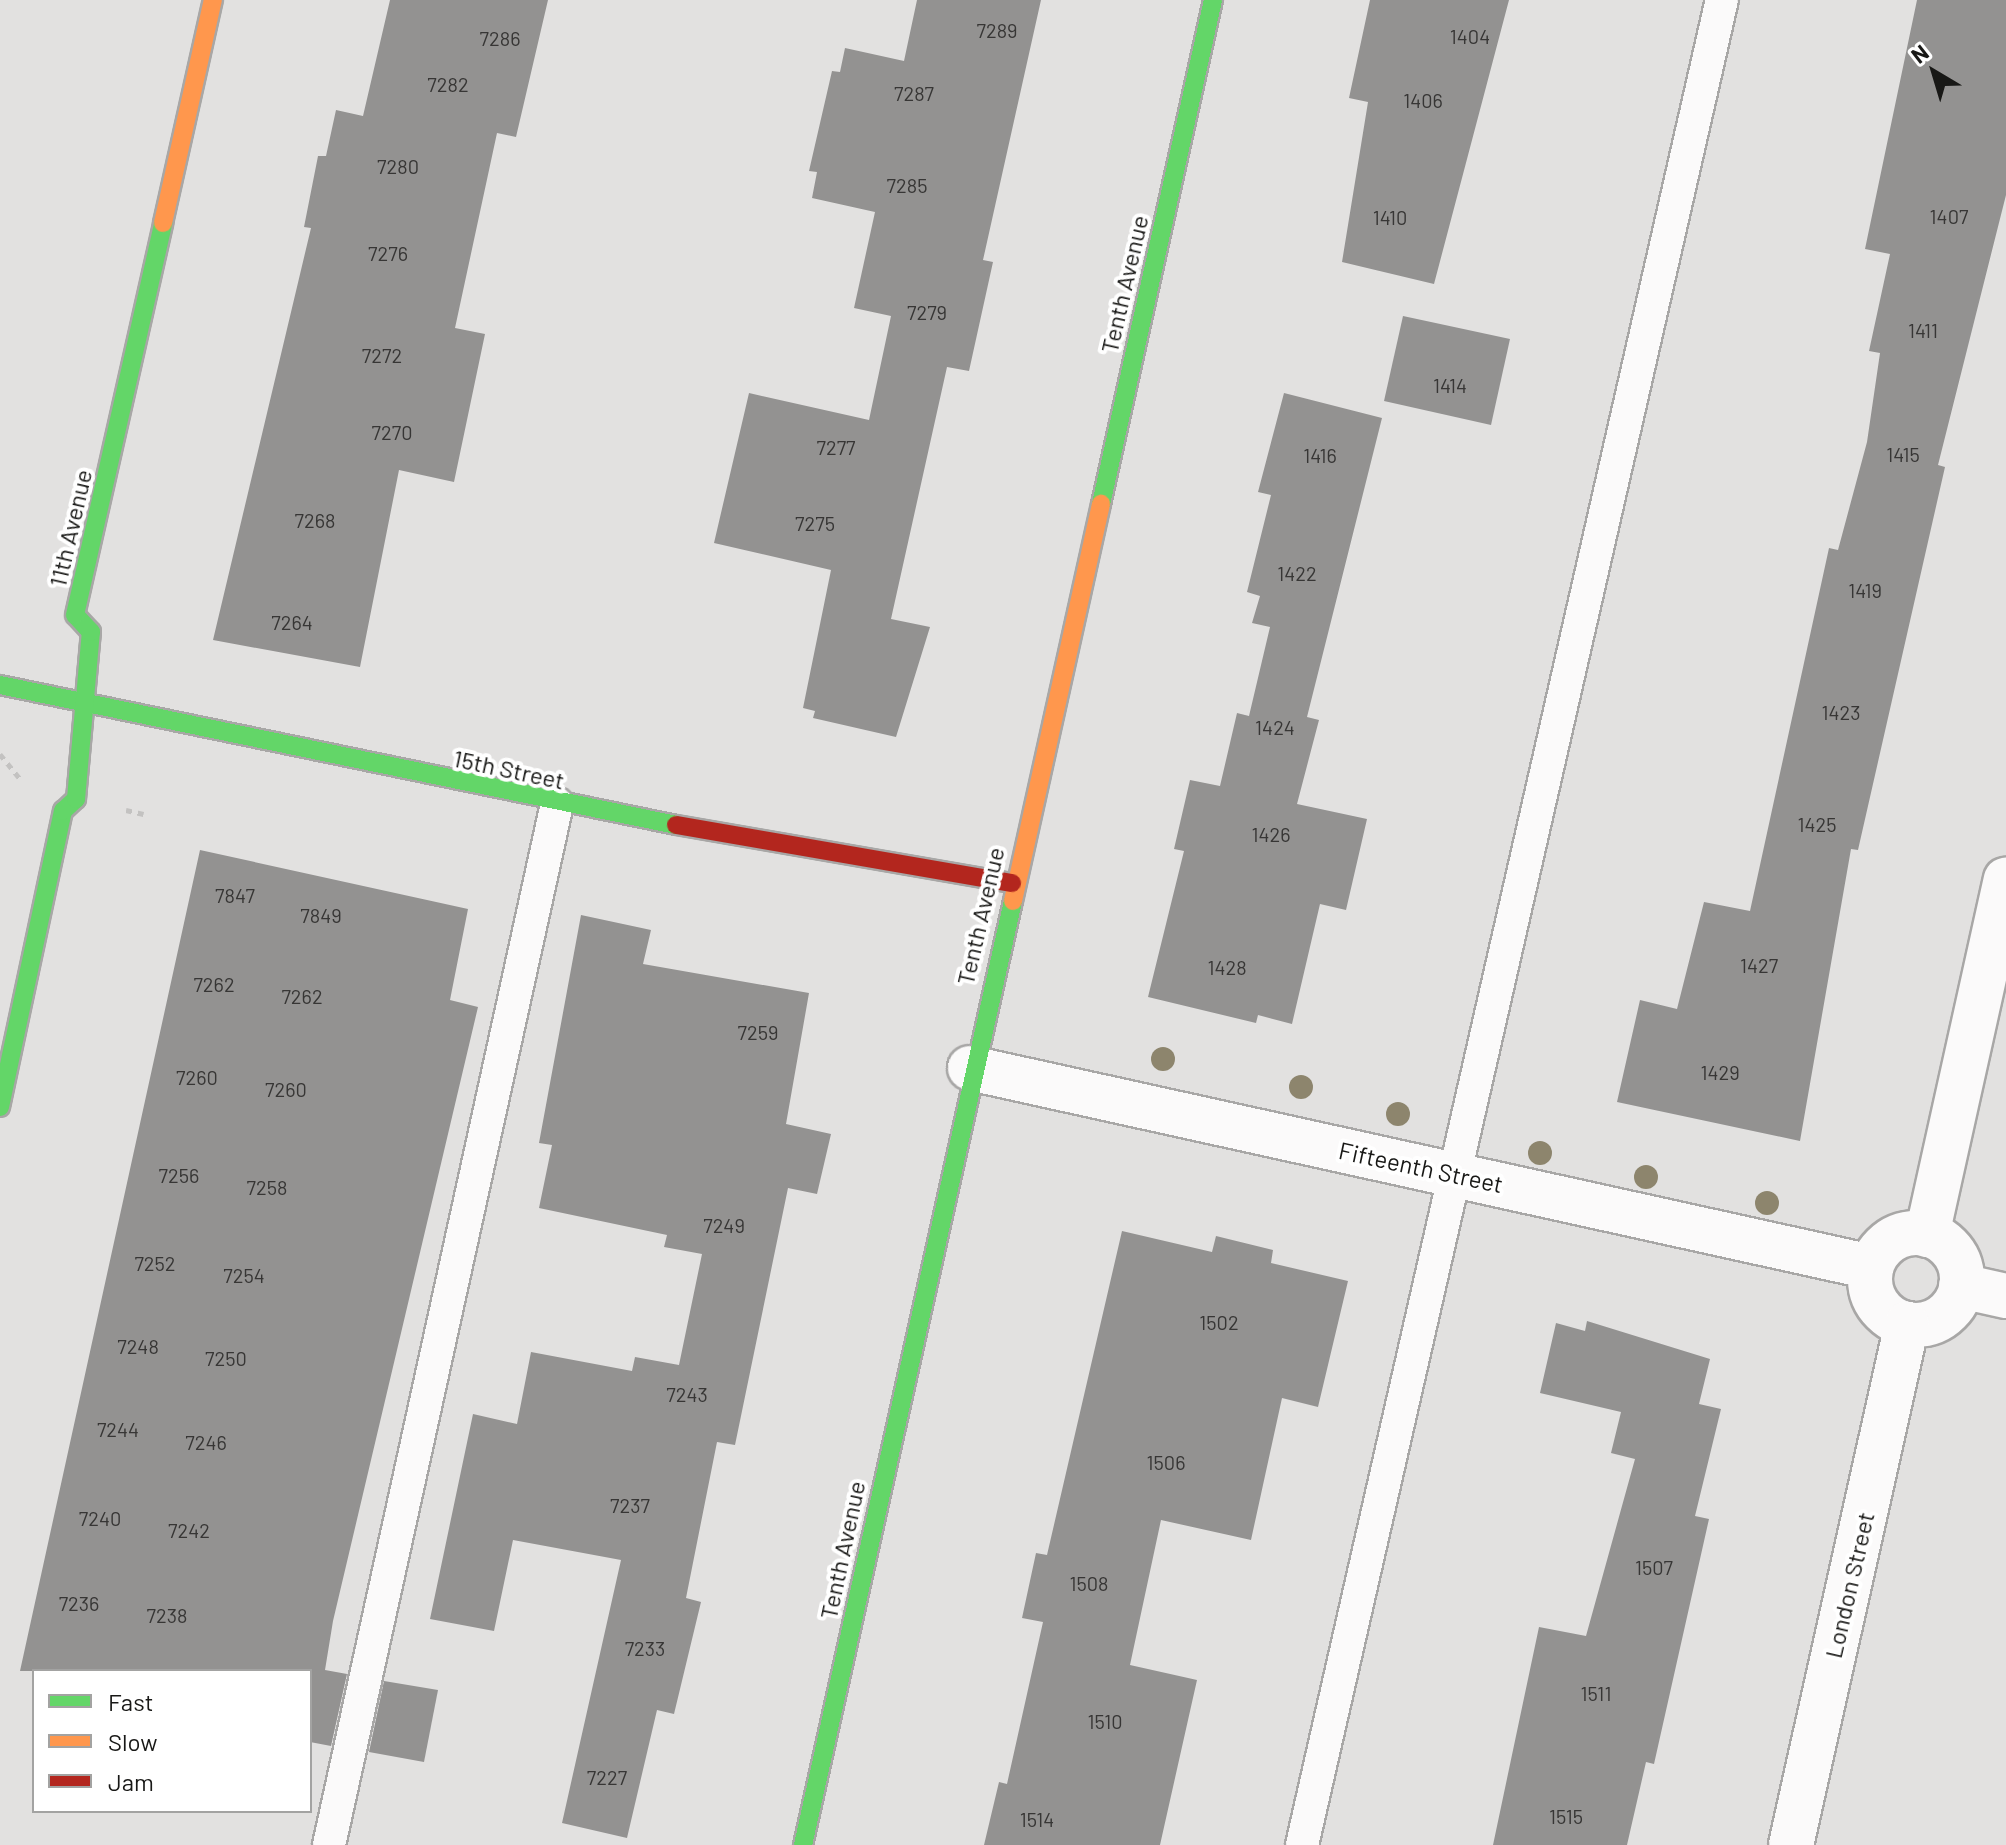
<!DOCTYPE html>
<style>
body{margin:0}
#map{position:relative;width:2006px;height:1845px;overflow:hidden;background:#e2e1e0;font-family:Barlow,sans-serif}
div>[style]{position:absolute}
.building>*{inset:0;background:#939291}
.path>*{height:5px;margin-top:-2.5px;transform-origin:0;background:repeating-linear-gradient(90deg,#c3c2c1 0 6px,transparent 0 12px)}
.roads{filter:drop-shadow(2px 0 #a8a7a6) drop-shadow(-2px 0 #a8a7a6) drop-shadow(0 2px #a8a7a6) drop-shadow(0 -2px #a8a7a6)}
.lane>*{height:32px;margin:-16px;padding:0 16px;transform-origin:16px;border-radius:16px;background:#fbfafa}
.street>*{height:44px;margin:-22px;padding:0 22px;transform-origin:22px;border-radius:22px;background:#fbfafa}
.street>.ring{margin:-22px;padding:0;box-sizing:content-box;background:none;border:44px solid #fbfafa;border-radius:50%}
.fast>*{height:18px;margin:-9px;padding:0 9px;transform-origin:9px;border-radius:9px;background:#63d668}
.slow>*{height:18px;margin:-9px;padding:0 9px;transform-origin:9px;border-radius:9px;background:#ff974d}
.jam>*{height:18px;margin:-9px;padding:0 9px;transform-origin:9px;border-radius:9px;background:#b3261e}
.trees>*{width:24px;height:24px;margin:-12px;border-radius:50%;background:#8d856d}
span{translate:-50% -50%;white-space:nowrap;text-align:center;line-height:1.15;-webkit-text-stroke:8px #fff;paint-order:stroke}
.number-label{font-size:20px;color:#373635}
.number-label span{-webkit-text-stroke-width:0}
.street-label{font-size:24px;color:#181816}
.legend{position:absolute;left:32px;top:1669px;width:280px;height:144px;box-sizing:border-box;background:#fff;border:2px solid #a3a3a2;margin:0;padding:10px 14px;list-style:none;font-size:24px;color:#181816}
.legend li{display:flex;align-items:center;gap:16px;height:40px}
.legend b{width:40px;border:2px solid #a3a3a2}
.north{position:absolute;left:1894px;top:32px;width:80px;height:80px;-webkit-text-stroke:6px #fff;paint-order:stroke;rotate:322deg;font-size:22px;font-weight:700;line-height:32px;text-align:center;color:#181816}
.north::after{content:'';display:block;margin:auto;width:28px;height:36px;background:#181816;clip-path:polygon(50% 0,100% 100%,50% 72%,0 100%)}
</style>
<div id="map">
<div class="building">
<div style="clip-path:polygon(390px 0,548px 0,516px 137px,497px 133px,455px 328px,485px 334px,454px 482px,399px 470px,360px 667px,213px 640px,311px 228px,304px 227px,318px 156px,326px 156px,336px 110px,363px 116px)"></div>
<div style="clip-path:polygon(917px 0,1041px 0,983px 260px,993px 262px,969px 371px,947px 367px,891px 619px,930px 627px,896px 737px,813px 718px,815px 711px,803px 708px,831px 570px,714px 543px,749px 393px,869px 420px,891px 316px,854px 308px,875px 212px,812px 198px,817px 172px,809px 171px,832px 71px,840px 72px,845px 48px,904px 61px)"></div>
<div style="clip-path:polygon(1370px 0,1509px 0,1434px 284px,1342px 262px,1368px 102px,1349px 98px)"></div>
<div style="clip-path:polygon(1917px 0,2006px 0,2006px 195px,1938px 465px,1945px 467px,1858px 850px,1851px 849px,1800px 1141px,1617px 1102px,1640px 1000px,1677px 1009px,1704px 902px,1750px 911px,1829px 548px,1838px 550px,1867px 442px,1880px 353px,1869px 351px,1890px 254px,1865px 249px)"></div>
<div style="clip-path:polygon(1403px 316px,1510px 339px,1491px 425px,1384px 401px)"></div>
<div style="clip-path:polygon(1284px 393px,1382px 418px,1307px 717px,1319px 720px,1297px 804px,1367px 819px,1346px 910px,1320px 904px,1292px 1024px,1258px 1015px,1256px 1023px,1148px 997px,1184px 851px,1174px 849px,1190px 780px,1220px 786px,1237px 713px,1249px 716px,1270px 627px,1252px 623px,1260px 596px,1247px 592px,1271px 495px,1258px 492px)"></div>
<div style="clip-path:polygon(200px 850px,468px 909px,450px 1000px,478px 1007px,333px 1621px,325px 1670px,347px 1674px,331px 1746px,310px 1742px,310px 1671px,20px 1671px)"></div>
<div style="clip-path:polygon(581px 915px,651px 930px,643px 964px,809px 993px,786px 1124px,831px 1134px,817px 1194px,788px 1188px,735px 1445px,717px 1442px,686px 1598px,701px 1602px,674px 1714px,657px 1710px,627px 1838px,562px 1823px,621px 1560px,513px 1540px,494px 1631px,430px 1619px,473px 1414px,517px 1424px,531px 1352px,632px 1371px,635px 1357px,679px 1365px,702px 1254px,664px 1247px,667px 1235px,539px 1208px,552px 1145px,539px 1143px)"></div>
<div style="clip-path:polygon(1122px 1231px,1212px 1252px,1216px 1236px,1273px 1250px,1271px 1263px,1348px 1281px,1318px 1407px,1282px 1398px,1251px 1540px,1161px 1520px,1130px 1665px,1197px 1680px,1160px 1845px,984px 1845px,999px 1782px,1007px 1784px,1043px 1622px,1022px 1618px,1036px 1553px,1047px 1555px)"></div>
<div style="clip-path:polygon(1587px 1321px,1710px 1359px,1699px 1404px,1721px 1409px,1695px 1516px,1709px 1519px,1654px 1764px,1646px 1762px,1627px 1845px,1493px 1845px,1539px 1627px,1586px 1636px,1635px 1459px,1611px 1453px,1621px 1412px,1540px 1393px,1556px 1323px,1585px 1331px)"></div>
<div style="clip-path:polygon(384px 1681px,438px 1690px,424px 1762px,369px 1752px)"></div>
</div>
<div class="path">
<div style="left:0;top:754px;width:35px;rotate:51deg"></div>
<div style="left:126px;top:810px;width:18px;rotate:13deg"></div>
</div>
<div class="roads">
<div class="lane">
<div style="left:329px;top:1845px;width:1066px;rotate:-77.65deg"></div>
<div style="left:1302px;top:1845px;width:1892px;rotate:-77.18deg"></div>
</div>
<div class="street">
<div style="left:970px;top:1068px;width:923px;rotate:12.45deg"></div>
<div class="ring" style="left:1870px;top:1233px;width:48px;height:48px"></div>
<div style="left:1927px;top:1235px;width:364px;rotate:-77.5deg"></div>
<div style="left:1961px;top:1286px;width:46px;rotate:12.5deg"></div>
<div style="left:1791px;top:1845px;width:534px;rotate:-77.45deg"></div>
</div>
<div class="fast">
<div style="left:1101px;top:504px;width:516px;rotate:-77.47deg"></div>
<div style="left:0;top:685px;width:690px;rotate:11.7deg"></div>
<div style="left:0;top:1107px;width:303px;rotate:-78deg"></div>
<div style="left:63px;top:811px;width:18px;rotate:-43deg"></div>
<div style="left:76px;top:799px;width:168px;rotate:-84.9deg"></div>
<div style="left:91px;top:632px;width:23px;rotate:-133deg"></div>
<div style="left:75px;top:615px;width:402px;rotate:-77.3deg"></div>
<div style="left:803px;top:1845px;width:967px;rotate:-77.46deg"></div>
</div>
<div class="slow">
<div style="left:163px;top:223px;width:229px;rotate:-77.4deg"></div>
<div style="left:1013px;top:901px;width:407px;rotate:-77.5deg"></div>
</div>
<div class="jam">
<div style="left:676px;top:825px;width:341px;rotate:9.8deg"></div>
</div>
</div>
<div class="trees">
<div style="left:1163px;top:1059px"></div>
<div style="left:1301px;top:1087px"></div>
<div style="left:1398px;top:1114px"></div>
<div style="left:1540px;top:1153px"></div>
<div style="left:1646px;top:1177px"></div>
<div style="left:1767px;top:1203px"></div>
</div>
<div class="number-label">
<span style="left:997px;top:30px">7289</span>
<span style="left:1470px;top:36px">1404</span>
<span style="left:500px;top:38px">7286</span>
<span style="left:448px;top:84px">7282</span>
<span style="left:914px;top:93px">7287</span>
<span style="left:1423px;top:100px">1406</span>
<span style="left:398px;top:166px">7280</span>
<span style="left:907px;top:185px">7285</span>
<span style="left:1949px;top:216px">1407</span>
<span style="left:1390px;top:217px">1410</span>
<span style="left:388px;top:253px">7276</span>
<span style="left:927px;top:312px">7279</span>
<span style="left:1923px;top:330px">1411</span>
<span style="left:382px;top:355px">7272</span>
<span style="left:1450px;top:385px">1414</span>
<span style="left:392px;top:432px">7270</span>
<span style="left:836px;top:447px">7277</span>
<span style="left:1903px;top:454px">1415</span>
<span style="left:1320px;top:455px">1416</span>
<span style="left:315px;top:520px">7268</span>
<span style="left:815px;top:523px">7275</span>
<span style="left:1297px;top:573px">1422</span>
<span style="left:1865px;top:590px">1419</span>
<span style="left:292px;top:622px">7264</span>
<span style="left:1841px;top:712px">1423</span>
<span style="left:1275px;top:727px">1424</span>
<span style="left:1817px;top:824px">1425</span>
<span style="left:1271px;top:834px">1426</span>
<span style="left:235px;top:895px">7847</span>
<span style="left:321px;top:915px">7849</span>
<span style="left:1759px;top:965px">1427</span>
<span style="left:1227px;top:967px">1428</span>
<span style="left:214px;top:984px">7262</span>
<span style="left:302px;top:996px">7262</span>
<span style="left:758px;top:1032px">7259</span>
<span style="left:1720px;top:1072px">1429</span>
<span style="left:197px;top:1077px">7260</span>
<span style="left:286px;top:1089px">7260</span>
<span style="left:179px;top:1175px">7256</span>
<span style="left:267px;top:1187px">7258</span>
<span style="left:724px;top:1225px">7249</span>
<span style="left:155px;top:1263px">7252</span>
<span style="left:244px;top:1275px">7254</span>
<span style="left:1219px;top:1322px">1502</span>
<span style="left:138px;top:1346px">7248</span>
<span style="left:226px;top:1358px">7250</span>
<span style="left:687px;top:1394px">7243</span>
<span style="left:118px;top:1429px">7244</span>
<span style="left:206px;top:1442px">7246</span>
<span style="left:1166px;top:1462px">1506</span>
<span style="left:630px;top:1505px">7237</span>
<span style="left:100px;top:1518px">7240</span>
<span style="left:189px;top:1530px">7242</span>
<span style="left:1654px;top:1567px">1507</span>
<span style="left:1089px;top:1583px">1508</span>
<span style="left:79px;top:1603px">7236</span>
<span style="left:167px;top:1615px">7238</span>
<span style="left:645px;top:1648px">7233</span>
<span style="left:1596px;top:1693px">1511</span>
<span style="left:1105px;top:1721px">1510</span>
<span style="left:607px;top:1777px">7227</span>
<span style="left:1566px;top:1816px">1515</span>
<span style="left:1037px;top:1819px">1514</span>
</div>
<div class="street-label">
<span style="left:1124px;top:284px;rotate:-77deg">Tenth Avenue</span>
<span style="left:70px;top:528px;rotate:-77deg">11th Avenue</span>
<span style="left:509px;top:769px;rotate:12deg">15th Street</span>
<span style="left:980px;top:916px;rotate:-77deg">Tenth Avenue</span>
<span style="left:1421px;top:1167px;rotate:12deg">Fifteenth Street</span>
<span style="left:842px;top:1550px;rotate:-78deg">Tenth Avenue</span>
<span style="left:1849px;top:1585px;rotate:-77deg">London Street</span>
</div>
<ul class="legend">
<li><b style="height:10px;background:#63d668"></b>Fast</li>
<li><b style="height:10px;background:#ff974d"></b>Slow</li>
<li><b style="height:10px;background:#b3261e"></b>Jam</li>
</ul>
<div class="north">N</div>
</div>
